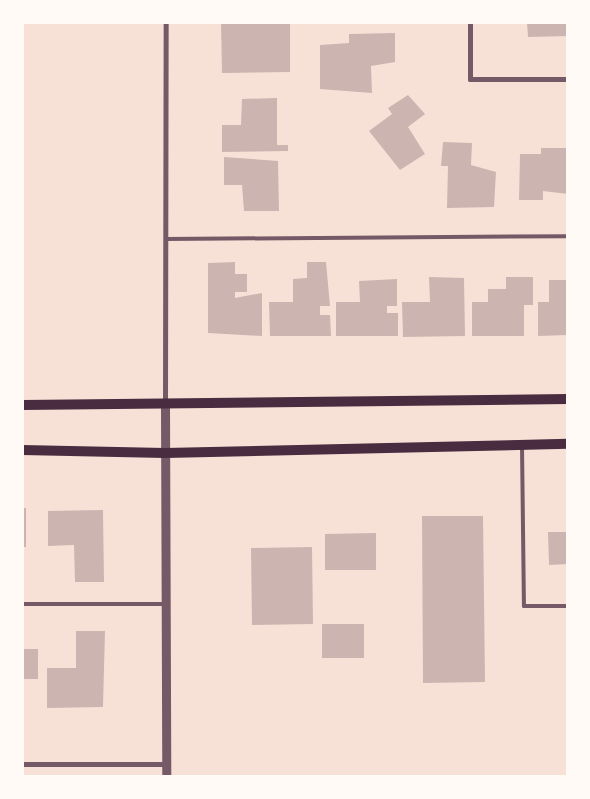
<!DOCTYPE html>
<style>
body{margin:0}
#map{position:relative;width:590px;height:799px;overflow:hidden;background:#f7e1d7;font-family:Overpass,sans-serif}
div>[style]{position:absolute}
.building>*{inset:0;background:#ccb4b1}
.service>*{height:4px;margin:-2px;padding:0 2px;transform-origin:2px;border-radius:2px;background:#755966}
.minor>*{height:5px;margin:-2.5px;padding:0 2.5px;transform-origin:2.5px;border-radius:2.5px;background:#755966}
.tertiary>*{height:9px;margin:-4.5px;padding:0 4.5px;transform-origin:4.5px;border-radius:4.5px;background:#755966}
.secondary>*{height:10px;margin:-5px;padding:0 5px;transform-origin:5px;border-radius:5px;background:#4a2c40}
span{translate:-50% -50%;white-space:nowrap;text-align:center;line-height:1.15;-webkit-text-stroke:4.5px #fffaf5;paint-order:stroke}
.frame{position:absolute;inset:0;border:24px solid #fffaf5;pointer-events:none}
</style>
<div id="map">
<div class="building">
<div style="clip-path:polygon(221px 22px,290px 22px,290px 72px,222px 73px)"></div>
<div style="clip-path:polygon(527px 22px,568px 22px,568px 36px,528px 37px)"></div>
<div style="clip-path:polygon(395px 33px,395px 62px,371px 66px,372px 93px,320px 89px,320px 45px,349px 43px,349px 34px)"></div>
<div style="clip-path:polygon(408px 95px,425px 114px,408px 127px,425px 154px,400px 170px,369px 131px,392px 114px,388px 108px)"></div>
<div style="clip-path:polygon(277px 98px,277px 145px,288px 145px,288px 151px,222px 152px,222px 125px,241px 125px,242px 99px)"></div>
<div style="clip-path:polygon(443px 142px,472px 143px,471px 165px,496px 172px,494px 207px,447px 208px,448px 166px,441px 166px)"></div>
<div style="clip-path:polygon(541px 148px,568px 148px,568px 194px,543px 191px,543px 200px,519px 200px,520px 154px,541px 154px)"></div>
<div style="clip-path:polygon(224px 157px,278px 161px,279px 211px,244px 211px,242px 185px,224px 185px)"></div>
<div style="clip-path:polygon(235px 262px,235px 274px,247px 274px,247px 292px,235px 292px,235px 298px,262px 293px,262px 336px,208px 333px,208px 263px)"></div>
<div style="clip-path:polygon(307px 262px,326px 262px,330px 306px,320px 306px,320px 315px,330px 315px,331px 336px,270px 336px,269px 302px,293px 302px,293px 279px,307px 278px)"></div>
<div style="clip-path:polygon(429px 277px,464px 278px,465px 336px,403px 337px,402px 302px,430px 302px)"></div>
<div style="clip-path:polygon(506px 277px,533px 277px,533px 305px,524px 305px,524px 336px,472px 336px,472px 302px,488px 302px,488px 289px,506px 289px)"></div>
<div style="clip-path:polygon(397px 279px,397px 306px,387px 306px,387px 313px,398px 313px,398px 336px,336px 336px,336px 302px,360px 302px,359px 281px)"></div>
<div style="clip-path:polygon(549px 280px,568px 280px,568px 335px,538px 336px,538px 302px,549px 302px)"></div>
<div style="clip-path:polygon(22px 508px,26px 508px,26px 547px,22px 547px)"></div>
<div style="clip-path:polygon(103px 510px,104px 582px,75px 582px,74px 545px,48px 546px,48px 511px)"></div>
<div style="clip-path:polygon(422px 516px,483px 516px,485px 682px,423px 683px)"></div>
<div style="clip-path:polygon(548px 532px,568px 532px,568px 564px,549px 565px)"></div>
<div style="clip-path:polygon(376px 533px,376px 570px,325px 570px,325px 534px)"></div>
<div style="clip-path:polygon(312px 547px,313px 624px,252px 625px,251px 548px)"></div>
<div style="clip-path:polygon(322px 624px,364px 624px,364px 658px,322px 658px)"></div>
<div style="clip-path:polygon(76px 631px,105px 631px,103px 707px,47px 708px,47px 668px,76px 668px)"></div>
<div style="clip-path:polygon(22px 649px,38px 649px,38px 679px,22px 679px)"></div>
</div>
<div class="service">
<div style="left:166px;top:239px;width:402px;rotate:-0.4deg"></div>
<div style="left:522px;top:446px;width:160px;rotate:89.3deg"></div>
<div style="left:524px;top:606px;width:44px"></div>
<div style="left:22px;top:604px;width:143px"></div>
</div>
<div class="minor">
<div style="left:470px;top:22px;width:57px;rotate:90deg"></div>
<div style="left:470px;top:79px;width:98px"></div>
<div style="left:165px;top:404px;width:382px;rotate:-89.9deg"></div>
<div style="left:22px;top:764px;width:144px"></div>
</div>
<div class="tertiary">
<div style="left:165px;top:405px;width:371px;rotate:89.8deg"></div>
</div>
<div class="secondary">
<div style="left:22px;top:405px;width:546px;rotate:-0.63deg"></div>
<div style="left:22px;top:450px;width:143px;rotate:1.2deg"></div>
<div style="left:165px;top:453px;width:403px;rotate:-1.3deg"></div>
</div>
<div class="frame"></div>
</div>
